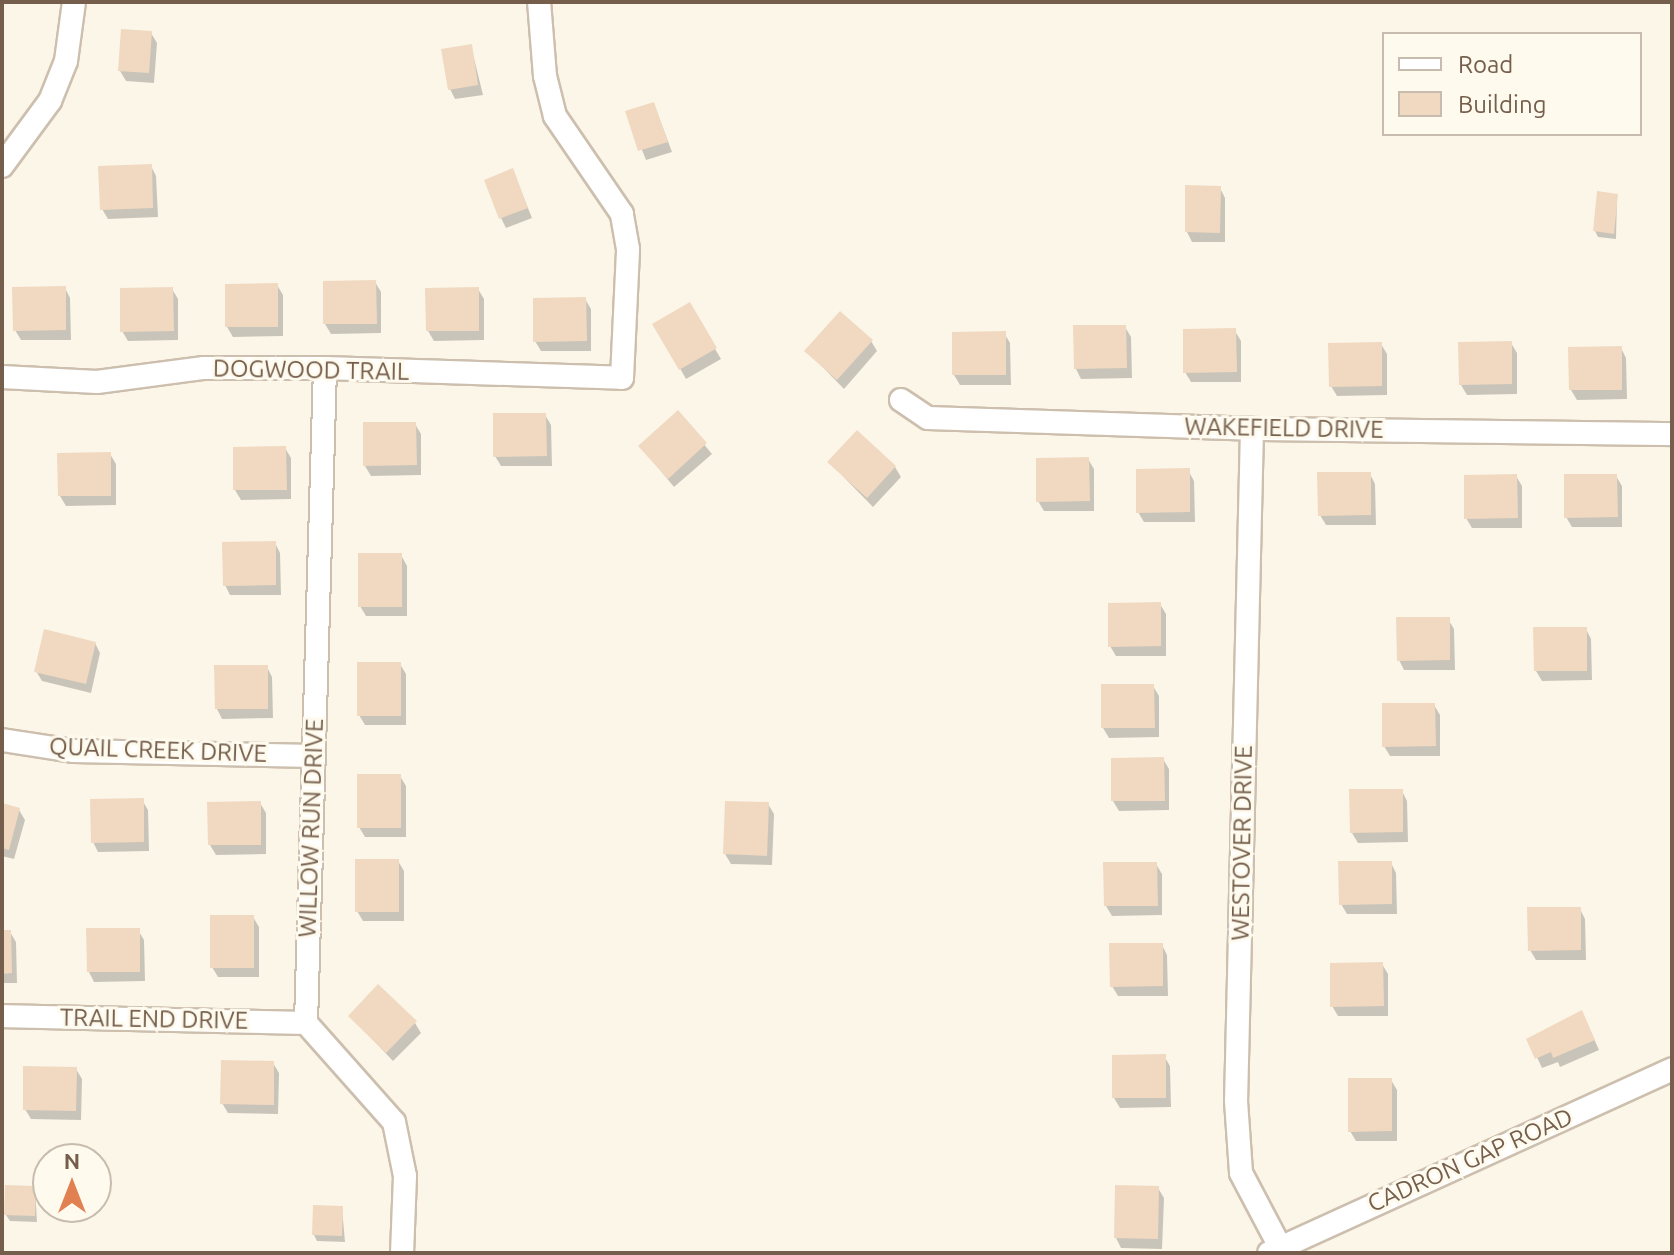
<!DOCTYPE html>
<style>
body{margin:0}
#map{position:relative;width:1674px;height:1255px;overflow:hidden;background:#fcf6e8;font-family:Ubuntu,sans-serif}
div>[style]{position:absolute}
.shadow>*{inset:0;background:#0003}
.building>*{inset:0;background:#f0d9c0}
.roads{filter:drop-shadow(2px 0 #cdbfae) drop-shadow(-2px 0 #cdbfae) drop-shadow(0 2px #cdbfae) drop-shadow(0 -2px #cdbfae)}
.minor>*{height:22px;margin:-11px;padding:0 11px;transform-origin:11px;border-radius:11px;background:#fff}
span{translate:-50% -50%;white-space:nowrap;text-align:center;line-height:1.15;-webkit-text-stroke:6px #fefaee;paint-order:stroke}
.street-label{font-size:24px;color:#755f4c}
.frame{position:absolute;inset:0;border:4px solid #755f4c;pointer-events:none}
.legend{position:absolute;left:1382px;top:32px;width:260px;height:104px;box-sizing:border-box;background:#fefaee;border:2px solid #c7bcad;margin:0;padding:10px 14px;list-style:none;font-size:24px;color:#755f4c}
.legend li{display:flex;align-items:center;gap:16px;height:40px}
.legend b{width:40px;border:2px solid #c7bcad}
.north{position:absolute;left:32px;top:1143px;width:80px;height:80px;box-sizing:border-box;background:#fefaee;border:2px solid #c7bcad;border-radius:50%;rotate:0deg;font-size:22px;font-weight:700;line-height:32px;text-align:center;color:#755f4c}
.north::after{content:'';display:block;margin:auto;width:28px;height:36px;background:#e18152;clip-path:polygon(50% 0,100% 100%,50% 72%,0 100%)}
</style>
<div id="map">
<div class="shadow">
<div style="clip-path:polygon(151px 33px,157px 43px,154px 83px,126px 81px,120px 71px)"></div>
<div style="clip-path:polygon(471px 46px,483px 95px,455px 99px,450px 89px)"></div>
<div style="clip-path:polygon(654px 104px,672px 152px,646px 160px,627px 112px)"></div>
<div style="clip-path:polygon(151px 166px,156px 176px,158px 217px,108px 219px,102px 209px)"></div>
<div style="clip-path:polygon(517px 181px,532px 218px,506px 228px,501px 218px)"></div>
<div style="clip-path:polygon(1220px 188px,1225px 198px,1225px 242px,1192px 242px,1187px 232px)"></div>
<div style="clip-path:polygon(1617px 196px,1616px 239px,1598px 237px,1595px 231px)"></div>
<div style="clip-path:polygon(375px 282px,381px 292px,381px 333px,331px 334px,325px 324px)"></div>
<div style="clip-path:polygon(277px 285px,283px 295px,283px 336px,233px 337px,227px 327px)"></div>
<div style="clip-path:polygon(65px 288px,70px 298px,71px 340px,21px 340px,15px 330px)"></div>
<div style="clip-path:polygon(172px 289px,178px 299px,178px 340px,128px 341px,122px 331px)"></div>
<div style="clip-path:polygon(478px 289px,484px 299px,484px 340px,434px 341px,428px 331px)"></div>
<div style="clip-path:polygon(585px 299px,591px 309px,591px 351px,541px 351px,535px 341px)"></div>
<div style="clip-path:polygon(689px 305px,721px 359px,686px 379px,655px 324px)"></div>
<div style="clip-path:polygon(1125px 327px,1131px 337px,1132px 378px,1081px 379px,1076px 369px)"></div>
<div style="clip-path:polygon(1235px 331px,1241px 341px,1241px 382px,1191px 382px,1185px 372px)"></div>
<div style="clip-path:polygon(1004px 333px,1010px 343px,1011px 385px,960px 385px,954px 375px)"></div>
<div style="clip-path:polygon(871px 341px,877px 351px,844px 389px,807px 351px)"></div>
<div style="clip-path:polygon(1511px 343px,1517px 353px,1517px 394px,1467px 395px,1461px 385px)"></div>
<div style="clip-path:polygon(1381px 344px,1387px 354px,1387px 395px,1337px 396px,1331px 386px)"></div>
<div style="clip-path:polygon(1621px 348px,1626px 358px,1627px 399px,1577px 400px,1571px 390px)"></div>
<div style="clip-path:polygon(678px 413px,712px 454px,674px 487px,641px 447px)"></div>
<div style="clip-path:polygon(545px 415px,551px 425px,552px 466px,501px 466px,495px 456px)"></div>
<div style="clip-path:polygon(415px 424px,421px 434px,421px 475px,371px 476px,365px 466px)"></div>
<div style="clip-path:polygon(285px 448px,291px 458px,291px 499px,241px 500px,235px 490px)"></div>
<div style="clip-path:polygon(110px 454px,116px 464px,116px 505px,66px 506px,60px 496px)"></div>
<div style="clip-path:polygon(1088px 459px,1094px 469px,1094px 511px,1044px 511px,1038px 501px)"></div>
<div style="clip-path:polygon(830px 463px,895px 467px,901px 477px,873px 507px)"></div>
<div style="clip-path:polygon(1188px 470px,1194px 481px,1195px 522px,1144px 522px,1138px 512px)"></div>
<div style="clip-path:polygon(1370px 474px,1375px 484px,1376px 525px,1326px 525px,1320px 515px)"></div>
<div style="clip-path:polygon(1516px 476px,1522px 486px,1522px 528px,1472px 528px,1466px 518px)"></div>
<div style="clip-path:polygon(1616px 476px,1622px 486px,1622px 527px,1572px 527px,1566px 517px)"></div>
<div style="clip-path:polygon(275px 543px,280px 553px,281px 595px,230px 595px,225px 585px)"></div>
<div style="clip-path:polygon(401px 555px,407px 566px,407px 616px,366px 616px,360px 606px)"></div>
<div style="clip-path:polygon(1160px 604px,1166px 614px,1166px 656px,1116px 656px,1110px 646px)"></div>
<div style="clip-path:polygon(1448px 619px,1454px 629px,1455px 670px,1404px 670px,1399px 660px)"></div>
<div style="clip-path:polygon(1586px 629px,1591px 639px,1592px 680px,1542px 681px,1536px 671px)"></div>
<div style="clip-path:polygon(95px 643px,100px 653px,91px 693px,42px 681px,36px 671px)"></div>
<div style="clip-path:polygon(400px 664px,406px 674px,406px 725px,365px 725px,359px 715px)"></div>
<div style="clip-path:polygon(267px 667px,272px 677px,273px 718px,222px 719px,217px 709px)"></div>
<div style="clip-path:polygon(1153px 686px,1159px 696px,1159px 737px,1109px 738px,1103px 728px)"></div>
<div style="clip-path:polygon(1434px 705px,1440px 715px,1440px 756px,1390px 756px,1384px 746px)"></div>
<div style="clip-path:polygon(1163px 759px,1169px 769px,1169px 810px,1119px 811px,1113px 801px)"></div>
<div style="clip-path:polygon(400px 776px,406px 786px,406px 837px,365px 837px,359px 827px)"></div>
<div style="clip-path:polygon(1402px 791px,1407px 801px,1408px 842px,1358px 843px,1352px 833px)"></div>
<div style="clip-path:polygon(142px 800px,148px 810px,149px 851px,98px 852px,93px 842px)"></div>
<div style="clip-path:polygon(260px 803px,266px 813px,266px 854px,216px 855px,210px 845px)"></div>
<div style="clip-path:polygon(768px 804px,774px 814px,772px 865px,731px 864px,725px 854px)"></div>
<div style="clip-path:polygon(2px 805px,19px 810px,25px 820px,14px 859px,2px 856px)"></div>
<div style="clip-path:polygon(398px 861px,404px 871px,404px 921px,363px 921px,357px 911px)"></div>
<div style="clip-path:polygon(1391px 863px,1396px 873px,1397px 914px,1347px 914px,1341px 904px)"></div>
<div style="clip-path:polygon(1156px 864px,1162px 874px,1162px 915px,1112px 916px,1106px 906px)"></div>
<div style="clip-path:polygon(1580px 909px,1585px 919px,1586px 960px,1536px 960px,1530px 950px)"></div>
<div style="clip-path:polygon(253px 917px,259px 927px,259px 977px,218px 977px,212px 967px)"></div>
<div style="clip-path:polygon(138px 930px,144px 940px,145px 981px,94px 982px,89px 972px)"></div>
<div style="clip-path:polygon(2px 932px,10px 932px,16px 942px,17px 983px,2px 983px)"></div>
<div style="clip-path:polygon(1162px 945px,1167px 955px,1168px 996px,1118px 996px,1112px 986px)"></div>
<div style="clip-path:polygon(1382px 964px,1388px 974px,1388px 1016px,1338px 1016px,1332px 1006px)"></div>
<div style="clip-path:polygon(350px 1016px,415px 1023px,421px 1033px,393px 1061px)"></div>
<div style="clip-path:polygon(1587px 1023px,1599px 1050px,1560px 1067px,1558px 1062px,1542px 1068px,1529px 1040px)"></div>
<div style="clip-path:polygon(1164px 1056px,1170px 1066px,1171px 1107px,1120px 1108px,1114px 1098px)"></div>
<div style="clip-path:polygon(273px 1063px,279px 1073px,278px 1114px,228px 1113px,222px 1103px)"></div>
<div style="clip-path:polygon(76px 1069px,82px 1079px,81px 1120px,31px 1119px,25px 1109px)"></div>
<div style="clip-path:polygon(1391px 1080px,1397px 1090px,1397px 1141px,1356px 1141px,1350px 1131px)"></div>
<div style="clip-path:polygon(35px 1188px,37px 1222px,10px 1221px,6px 1215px)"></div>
<div style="clip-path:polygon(1158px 1188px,1164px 1198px,1162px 1249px,1121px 1248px,1116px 1238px)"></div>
<div style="clip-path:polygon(342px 1208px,345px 1242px,317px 1241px,314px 1235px)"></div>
</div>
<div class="building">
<div style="clip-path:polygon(121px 29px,152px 31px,149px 73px,118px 71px)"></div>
<div style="clip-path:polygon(472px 44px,478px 85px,448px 90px,441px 49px)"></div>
<div style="clip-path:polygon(654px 102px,668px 142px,638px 151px,625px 111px)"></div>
<div style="clip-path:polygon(152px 164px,153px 208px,100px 210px,98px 166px)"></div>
<div style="clip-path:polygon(513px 168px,528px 208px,499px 219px,484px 180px)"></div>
<div style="clip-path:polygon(1185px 185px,1221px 186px,1220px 233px,1185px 232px)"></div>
<div style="clip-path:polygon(1597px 191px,1618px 194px,1614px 234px,1593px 231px)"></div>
<div style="clip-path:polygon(376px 280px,377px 324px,323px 324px,323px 281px)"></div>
<div style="clip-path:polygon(278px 283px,278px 327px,225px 327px,225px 284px)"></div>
<div style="clip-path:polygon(66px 286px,66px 330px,13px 331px,12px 287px)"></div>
<div style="clip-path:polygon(173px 287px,174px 331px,120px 332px,120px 288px)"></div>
<div style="clip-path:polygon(479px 287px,479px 331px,426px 331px,425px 288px)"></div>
<div style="clip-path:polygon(586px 297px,587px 341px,533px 342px,533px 298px)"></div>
<div style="clip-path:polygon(690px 302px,717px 348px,679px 370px,652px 324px)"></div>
<div style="clip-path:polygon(840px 311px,873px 340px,837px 380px,804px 351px)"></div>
<div style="clip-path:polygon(1073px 325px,1126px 325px,1127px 368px,1074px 369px)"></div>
<div style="clip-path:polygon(1236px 328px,1237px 372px,1183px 373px,1183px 329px)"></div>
<div style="clip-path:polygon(1006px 331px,1006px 375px,952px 375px,952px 332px)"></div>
<div style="clip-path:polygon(1512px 341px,1512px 384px,1459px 385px,1458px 342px)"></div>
<div style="clip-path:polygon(1382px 342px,1382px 386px,1329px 387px,1328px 343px)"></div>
<div style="clip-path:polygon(1622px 346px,1622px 390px,1569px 390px,1568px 347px)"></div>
<div style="clip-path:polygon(678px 410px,707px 443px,668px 479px,638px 446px)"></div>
<div style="clip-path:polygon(493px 413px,546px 413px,547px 456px,493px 457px)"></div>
<div style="clip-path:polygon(363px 422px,416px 422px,417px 465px,363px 466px)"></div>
<div style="clip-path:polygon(857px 430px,896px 466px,867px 498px,827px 462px)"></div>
<div style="clip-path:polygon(286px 446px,287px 490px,233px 490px,233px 447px)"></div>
<div style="clip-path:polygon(111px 452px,111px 496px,58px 496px,57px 453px)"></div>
<div style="clip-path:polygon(1089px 457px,1090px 501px,1036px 502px,1036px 458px)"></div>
<div style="clip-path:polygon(1190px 468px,1190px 512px,1136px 513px,1136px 469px)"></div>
<div style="clip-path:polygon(1317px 472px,1371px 472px,1371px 515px,1318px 516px)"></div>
<div style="clip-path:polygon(1517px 474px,1518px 518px,1464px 519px,1464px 475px)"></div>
<div style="clip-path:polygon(1564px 474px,1617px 474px,1618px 517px,1564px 518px)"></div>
<div style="clip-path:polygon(276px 541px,276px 585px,223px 586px,222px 542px)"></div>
<div style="clip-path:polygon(358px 553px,402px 553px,402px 607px,358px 607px)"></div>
<div style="clip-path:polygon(1161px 602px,1161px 646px,1108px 647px,1108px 603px)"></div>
<div style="clip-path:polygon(1396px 617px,1450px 617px,1450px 660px,1397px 661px)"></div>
<div style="clip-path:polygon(1533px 627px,1587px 627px,1587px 671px,1534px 671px)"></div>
<div style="clip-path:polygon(44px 629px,96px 642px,86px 684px,34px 672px)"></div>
<div style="clip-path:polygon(357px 662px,401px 662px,401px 716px,357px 716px)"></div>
<div style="clip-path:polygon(214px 665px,268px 665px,268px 709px,215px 709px)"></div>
<div style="clip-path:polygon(1101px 684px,1154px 684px,1155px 728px,1101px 728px)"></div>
<div style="clip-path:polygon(1382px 703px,1435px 703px,1436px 746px,1382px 747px)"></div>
<div style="clip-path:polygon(1164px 757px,1165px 801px,1111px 801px,1111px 758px)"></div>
<div style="clip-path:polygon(357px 774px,401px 774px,401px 828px,357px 828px)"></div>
<div style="clip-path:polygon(1349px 789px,1403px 789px,1403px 832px,1350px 833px)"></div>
<div style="clip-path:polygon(144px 798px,144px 842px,91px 843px,90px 799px)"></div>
<div style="clip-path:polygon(261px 801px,261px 845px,208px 845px,207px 802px)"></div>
<div style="clip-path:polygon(725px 801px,769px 802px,767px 856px,723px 854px)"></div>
<div style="clip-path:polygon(2px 803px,20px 808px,9px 850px,2px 848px)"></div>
<div style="clip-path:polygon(355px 859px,399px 859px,399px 912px,355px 912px)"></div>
<div style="clip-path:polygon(1338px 861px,1392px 861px,1392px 904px,1339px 905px)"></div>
<div style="clip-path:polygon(1103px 862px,1157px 862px,1158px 906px,1104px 906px)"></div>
<div style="clip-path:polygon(1527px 907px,1581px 907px,1581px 950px,1528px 951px)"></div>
<div style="clip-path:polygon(210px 915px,254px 915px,254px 968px,210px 968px)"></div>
<div style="clip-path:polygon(86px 928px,140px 928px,140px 972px,87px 972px)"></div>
<div style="clip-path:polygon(2px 930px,11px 930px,12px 973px,2px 974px)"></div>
<div style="clip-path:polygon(1109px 943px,1163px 943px,1163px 986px,1110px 987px)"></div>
<div style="clip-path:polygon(1383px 962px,1384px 1006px,1330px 1007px,1330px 963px)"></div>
<div style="clip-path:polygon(378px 984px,417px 1021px,386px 1053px,348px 1016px)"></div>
<div style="clip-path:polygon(1582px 1010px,1595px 1040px,1553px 1058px,1551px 1052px,1535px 1059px,1526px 1039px)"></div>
<div style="clip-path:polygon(1166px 1054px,1166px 1098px,1112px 1098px,1112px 1055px)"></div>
<div style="clip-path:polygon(221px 1060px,274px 1061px,274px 1105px,220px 1104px)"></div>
<div style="clip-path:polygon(23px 1066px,77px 1067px,76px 1111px,23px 1110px)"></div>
<div style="clip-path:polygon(1348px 1078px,1392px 1078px,1392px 1131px,1348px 1132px)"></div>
<div style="clip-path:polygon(5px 1185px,36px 1186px,35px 1216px,4px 1215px)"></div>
<div style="clip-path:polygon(1115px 1185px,1159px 1186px,1158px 1239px,1114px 1238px)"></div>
<div style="clip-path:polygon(313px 1205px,343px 1206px,342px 1236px,312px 1235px)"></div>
</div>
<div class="roads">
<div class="minor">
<div style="left:2px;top:166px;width:81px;rotate:-53.6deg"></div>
<div style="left:50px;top:101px;width:43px;rotate:-68.2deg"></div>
<div style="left:66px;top:61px;width:60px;rotate:-82.3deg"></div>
<div style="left:325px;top:368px;width:655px;rotate:91.66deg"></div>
<div style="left:306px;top:1023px;width:132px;rotate:48.4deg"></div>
<div style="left:394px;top:1122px;width:55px;rotate:78.5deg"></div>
<div style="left:405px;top:1176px;width:77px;rotate:92.2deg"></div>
<div style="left:2px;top:377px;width:95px;rotate:3deg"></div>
<div style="left:97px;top:382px;width:108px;rotate:-7.5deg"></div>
<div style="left:204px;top:368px;width:121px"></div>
<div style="left:325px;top:368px;width:297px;rotate:1.9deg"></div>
<div style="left:622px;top:378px;width:129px;rotate:-87.3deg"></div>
<div style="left:628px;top:249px;width:36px;rotate:-100deg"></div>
<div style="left:622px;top:214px;width:119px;rotate:-124.4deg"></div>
<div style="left:555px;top:116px;width:41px;rotate:-104deg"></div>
<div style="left:545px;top:76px;width:74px;rotate:-94.6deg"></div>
<div style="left:901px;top:400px;width:32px;rotate:34deg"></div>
<div style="left:928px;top:418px;width:324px;rotate:1.9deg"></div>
<div style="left:1252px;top:429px;width:420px;rotate:0.7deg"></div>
<div style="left:1252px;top:429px;width:672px;rotate:91.36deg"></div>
<div style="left:1236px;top:1101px;width:72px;rotate:86deg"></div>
<div style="left:1241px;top:1173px;width:84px;rotate:62.2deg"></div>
<div style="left:2px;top:740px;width:73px;rotate:8.7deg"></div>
<div style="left:74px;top:751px;width:240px;rotate:1.2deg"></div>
<div style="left:2px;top:1016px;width:304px;rotate:1.3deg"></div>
<div style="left:1269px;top:1253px;width:443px;rotate:-24.5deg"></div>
</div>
</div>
<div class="street-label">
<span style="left:311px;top:370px;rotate:1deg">DOGWOOD TRAIL</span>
<span style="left:1284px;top:428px;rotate:1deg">WAKEFIELD DRIVE</span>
<span style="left:158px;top:750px;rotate:2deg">QUAIL CREEK DRIVE</span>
<span style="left:311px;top:828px;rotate:-88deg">WILLOW RUN DRIVE</span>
<span style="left:1242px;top:843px;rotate:-89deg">WESTOVER DRIVE</span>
<span style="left:154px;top:1019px;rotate:1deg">TRAIL END DRIVE</span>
<span style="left:1470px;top:1160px;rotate:-24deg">CADRON GAP ROAD</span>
</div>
<div class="frame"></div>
<ul class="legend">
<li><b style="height:10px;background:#fff"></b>Road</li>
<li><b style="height:22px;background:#f0d9c0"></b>Building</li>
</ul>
<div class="north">N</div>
</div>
